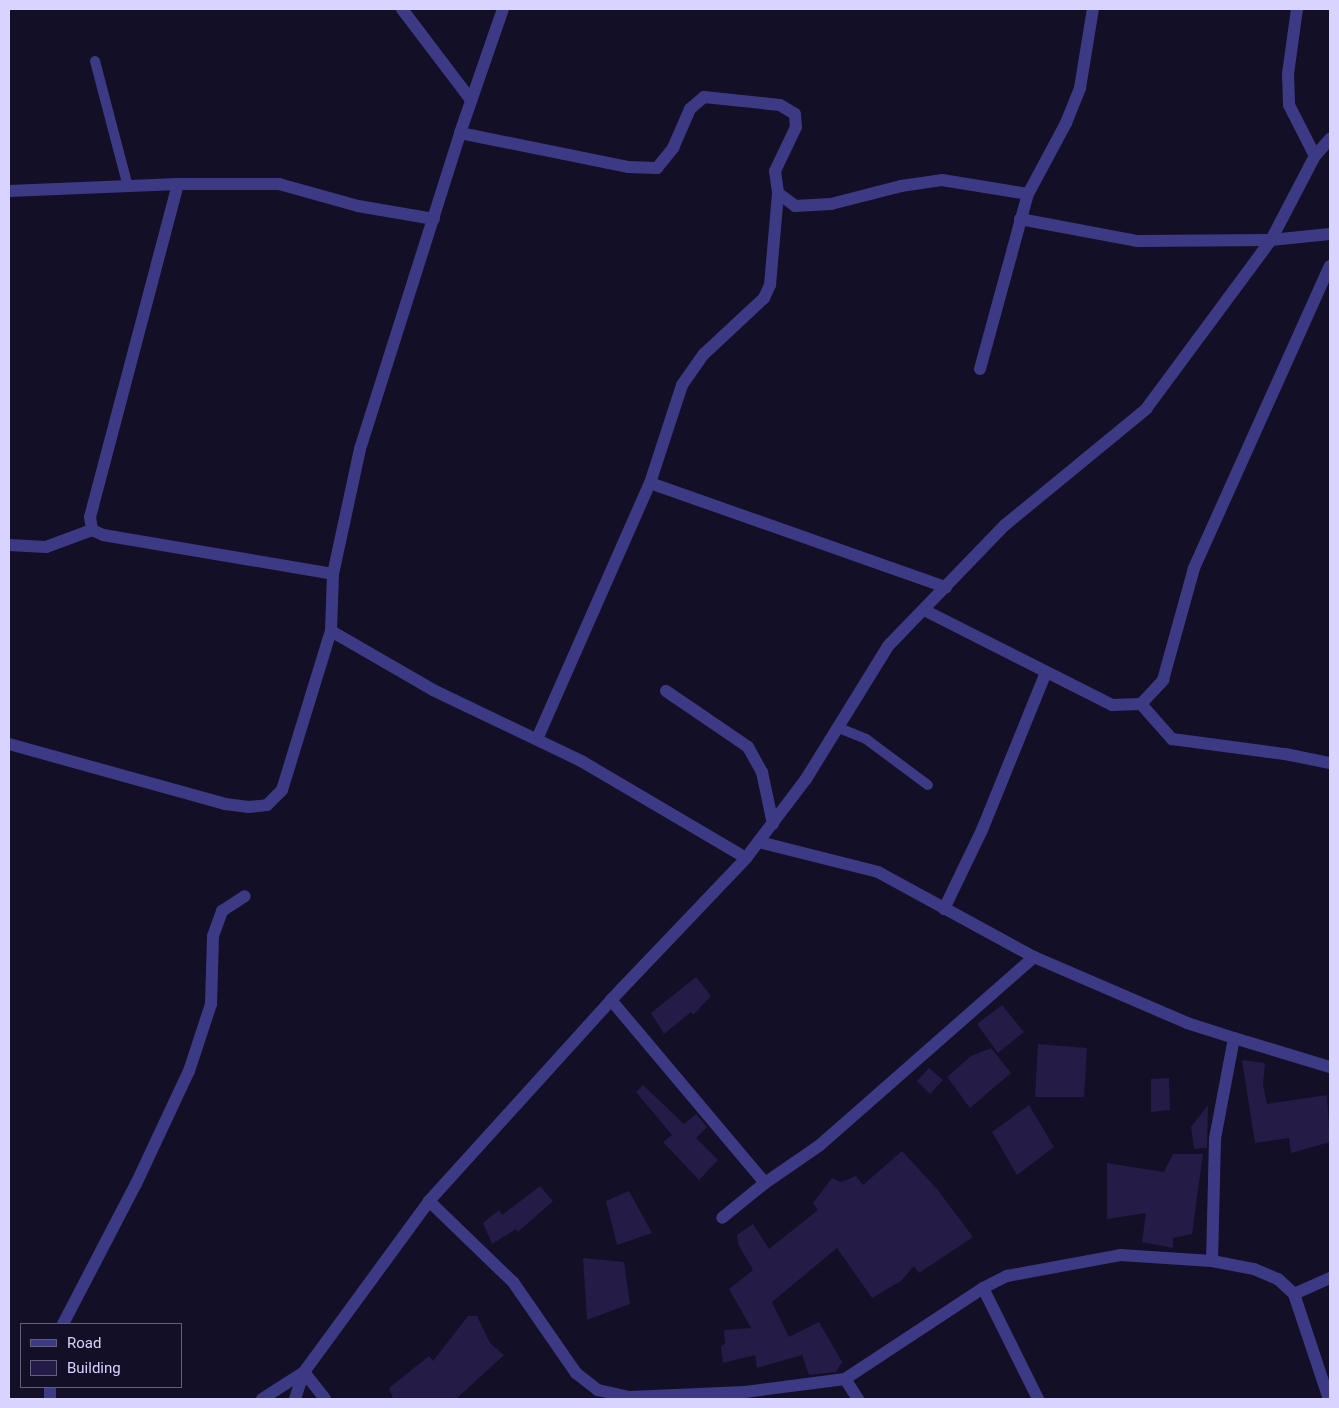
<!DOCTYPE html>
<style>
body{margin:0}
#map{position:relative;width:1339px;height:1408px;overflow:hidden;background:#130f26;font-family:Roboto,sans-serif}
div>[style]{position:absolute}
.building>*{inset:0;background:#241b47}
.service>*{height:10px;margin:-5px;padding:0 5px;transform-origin:5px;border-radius:5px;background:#3d3a85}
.minor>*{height:12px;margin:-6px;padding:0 6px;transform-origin:6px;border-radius:6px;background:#3d3a85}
span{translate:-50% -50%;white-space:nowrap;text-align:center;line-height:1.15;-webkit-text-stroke:4px #130f26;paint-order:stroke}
.frame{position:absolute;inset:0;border:10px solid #d9d4ff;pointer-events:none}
.legend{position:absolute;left:20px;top:1323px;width:162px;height:65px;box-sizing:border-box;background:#130f26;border:1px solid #625e7d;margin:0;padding:6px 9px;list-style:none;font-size:15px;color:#d9d4ff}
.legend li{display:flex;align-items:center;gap:10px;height:25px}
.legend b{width:25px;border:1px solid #625e7d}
</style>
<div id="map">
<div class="building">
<div style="clip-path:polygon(696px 977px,711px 996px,693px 1015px,691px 1012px,664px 1034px,651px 1013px)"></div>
<div style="clip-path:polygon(1002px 1005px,1024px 1032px,998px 1053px,977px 1024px)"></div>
<div style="clip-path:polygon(1038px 1044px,1087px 1048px,1084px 1097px,1035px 1097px)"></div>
<div style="clip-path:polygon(991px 1048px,1011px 1073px,970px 1108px,947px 1077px,971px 1056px)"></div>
<div style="clip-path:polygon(1242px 1060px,1265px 1063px,1263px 1085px,1267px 1104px,1327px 1095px,1330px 1142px,1291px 1153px,1289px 1138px,1255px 1143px)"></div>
<div style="clip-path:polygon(929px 1068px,943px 1080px,930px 1094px,917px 1081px)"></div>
<div style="clip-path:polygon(1169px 1078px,1170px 1110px,1151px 1112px,1151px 1079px)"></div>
<div style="clip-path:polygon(643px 1085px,684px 1124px,696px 1114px,707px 1127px,696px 1138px,718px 1160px,699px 1180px,663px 1142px,672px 1135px,636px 1092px)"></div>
<div style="clip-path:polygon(1029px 1105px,1054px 1147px,1017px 1175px,992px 1132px)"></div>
<div style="clip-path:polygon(1208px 1105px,1207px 1148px,1194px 1149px,1191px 1127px)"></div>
<div style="clip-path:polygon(902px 1151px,937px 1189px,973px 1237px,919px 1273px,914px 1266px,901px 1281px,872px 1298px,837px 1248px,772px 1302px,789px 1337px,819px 1322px,842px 1362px,836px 1372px,809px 1375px,802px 1355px,757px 1368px,755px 1355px,723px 1363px,721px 1346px,725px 1344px,724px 1330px,751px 1328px,729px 1289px,753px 1270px,738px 1244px,737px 1235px,753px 1224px,769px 1249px,818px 1210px,813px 1203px,832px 1178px,841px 1182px,856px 1176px,863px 1185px)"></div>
<div style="clip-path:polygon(1173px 1154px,1203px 1154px,1192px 1234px,1173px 1238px,1173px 1248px,1142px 1242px,1146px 1213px,1107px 1219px,1107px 1163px,1164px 1172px)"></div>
<div style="clip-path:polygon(540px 1186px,553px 1201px,518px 1232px,516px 1229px,492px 1244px,483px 1223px,499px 1210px,502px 1215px)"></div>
<div style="clip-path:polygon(629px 1191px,652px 1233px,617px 1245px,606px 1201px)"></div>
<div style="clip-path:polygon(583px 1258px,624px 1262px,630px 1304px,587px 1320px)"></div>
<div style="clip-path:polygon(468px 1316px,477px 1316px,490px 1343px,504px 1355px,456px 1399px,393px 1399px,389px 1388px,429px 1356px,433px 1361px)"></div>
</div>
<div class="service">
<div style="left:95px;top:61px;width:130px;rotate:75.3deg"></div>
<div style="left:839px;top:728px;width:29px;rotate:22deg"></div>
<div style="left:866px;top:739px;width:77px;rotate:36.6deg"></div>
</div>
<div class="minor">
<div style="left:402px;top:9px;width:114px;rotate:52.8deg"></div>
<div style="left:1297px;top:9px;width:66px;rotate:97.9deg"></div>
<div style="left:1288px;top:74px;width:31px;rotate:88deg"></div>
<div style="left:1289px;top:105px;width:57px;rotate:63deg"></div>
<div style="left:460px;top:133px;width:171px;rotate:11.4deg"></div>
<div style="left:628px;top:167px;width:29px;rotate:2deg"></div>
<div style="left:657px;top:168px;width:26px;rotate:-51deg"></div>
<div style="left:673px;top:148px;width:43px;rotate:-66.4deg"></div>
<div style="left:690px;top:109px;width:18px;rotate:-41deg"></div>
<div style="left:704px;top:97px;width:76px;rotate:6deg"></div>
<div style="left:780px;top:105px;width:17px;rotate:31deg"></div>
<div style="left:795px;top:114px;width:13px;rotate:86deg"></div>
<div style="left:796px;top:127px;width:49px;rotate:115.5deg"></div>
<div style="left:775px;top:171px;width:22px;rotate:82deg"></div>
<div style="left:778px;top:193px;width:21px;rotate:37deg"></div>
<div style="left:795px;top:206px;width:36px;rotate:-3deg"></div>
<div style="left:831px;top:204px;width:72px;rotate:-14.4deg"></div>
<div style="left:901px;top:186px;width:41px;rotate:-8.3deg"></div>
<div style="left:942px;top:180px;width:87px;rotate:9.2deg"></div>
<div style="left:178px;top:184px;width:344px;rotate:104.8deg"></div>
<div style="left:90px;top:517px;width:13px;rotate:81deg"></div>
<div style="left:92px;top:530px;width:12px;rotate:24deg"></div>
<div style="left:103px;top:535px;width:233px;rotate:9.6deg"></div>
<div style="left:9px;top:191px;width:169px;rotate:-2.4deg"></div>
<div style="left:178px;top:184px;width:101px"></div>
<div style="left:279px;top:184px;width:82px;rotate:15.6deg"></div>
<div style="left:358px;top:206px;width:77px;rotate:9.7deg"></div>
<div style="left:1020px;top:219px;width:120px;rotate:10.6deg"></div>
<div style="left:1138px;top:241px;width:133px;rotate:-0.4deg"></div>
<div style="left:1271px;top:240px;width:59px;rotate:-5.8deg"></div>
<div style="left:980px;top:369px;width:181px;rotate:-74.7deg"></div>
<div style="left:1028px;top:194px;width:81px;rotate:-61.8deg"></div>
<div style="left:1066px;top:123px;width:38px;rotate:-68deg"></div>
<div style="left:1080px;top:88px;width:80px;rotate:-80.7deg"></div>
<div style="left:650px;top:483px;width:314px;rotate:19.4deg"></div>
<div style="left:9px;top:545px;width:37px;rotate:3deg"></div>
<div style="left:46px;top:547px;width:49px;rotate:-20.3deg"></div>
<div style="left:924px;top:610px;width:211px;rotate:26.8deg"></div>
<div style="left:1112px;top:705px;width:29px;rotate:-2deg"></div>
<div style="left:1141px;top:704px;width:33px;rotate:-47deg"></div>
<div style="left:1163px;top:680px;width:116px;rotate:-74.5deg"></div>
<div style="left:1194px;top:568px;width:331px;rotate:-65.8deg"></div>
<div style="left:331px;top:631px;width:118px;rotate:30deg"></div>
<div style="left:433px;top:690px;width:166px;rotate:25.6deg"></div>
<div style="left:583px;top:762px;width:189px;rotate:30.5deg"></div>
<div style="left:666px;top:691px;width:99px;rotate:34.3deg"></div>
<div style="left:748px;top:747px;width:29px;rotate:61deg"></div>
<div style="left:762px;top:772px;width:53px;rotate:78.1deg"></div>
<div style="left:1141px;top:704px;width:47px;rotate:48.5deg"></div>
<div style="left:1172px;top:739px;width:114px;rotate:7.6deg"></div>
<div style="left:1285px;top:754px;width:46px;rotate:11.3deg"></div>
<div style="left:537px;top:739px;width:280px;rotate:-66.2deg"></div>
<div style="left:650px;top:483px;width:103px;rotate:-71.9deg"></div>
<div style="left:682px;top:385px;width:38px;rotate:-55deg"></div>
<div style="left:704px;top:354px;width:82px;rotate:-43deg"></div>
<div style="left:764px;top:298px;width:14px;rotate:-65deg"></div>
<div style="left:770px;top:285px;width:92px;rotate:-85deg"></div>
<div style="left:9px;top:744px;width:224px;rotate:15.5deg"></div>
<div style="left:225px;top:804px;width:24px;rotate:7deg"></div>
<div style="left:249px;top:807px;width:18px;rotate:-6deg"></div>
<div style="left:267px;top:805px;width:21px;rotate:-45deg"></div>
<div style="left:282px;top:790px;width:166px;rotate:-72.9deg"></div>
<div style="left:331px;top:631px;width:57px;rotate:-88deg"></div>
<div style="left:333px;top:574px;width:128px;rotate:-77.8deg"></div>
<div style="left:360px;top:449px;width:331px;rotate:-72.4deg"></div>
<div style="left:460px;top:133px;width:131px;rotate:-70.9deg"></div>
<div style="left:759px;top:842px;width:123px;rotate:14.1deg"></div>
<div style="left:878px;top:872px;width:178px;rotate:28.6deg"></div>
<div style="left:1034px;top:957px;width:167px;rotate:23.3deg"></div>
<div style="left:1187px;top:1023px;width:49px;rotate:17.7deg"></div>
<div style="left:1234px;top:1038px;width:103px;rotate:100.7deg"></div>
<div style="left:1215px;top:1139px;width:122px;rotate:91.4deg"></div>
<div style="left:944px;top:909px;width:88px;rotate:-64.3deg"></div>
<div style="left:982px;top:830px;width:170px;rotate:-67.9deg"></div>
<div style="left:611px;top:1000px;width:239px;rotate:49.9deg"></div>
<div style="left:765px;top:1183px;width:55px;rotate:140.9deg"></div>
<div style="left:1234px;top:1038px;width:100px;rotate:16.8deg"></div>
<div style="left:765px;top:1183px;width:67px;rotate:-34.6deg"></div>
<div style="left:820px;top:1145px;width:285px;rotate:-41.3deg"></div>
<div style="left:429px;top:1201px;width:117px;rotate:44deg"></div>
<div style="left:513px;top:1282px;width:111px;rotate:55.3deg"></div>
<div style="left:576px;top:1373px;width:28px;rotate:38deg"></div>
<div style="left:598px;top:1390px;width:32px;rotate:13deg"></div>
<div style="left:629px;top:1397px;width:116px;rotate:-2.5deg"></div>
<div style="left:745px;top:1392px;width:101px;rotate:-7.4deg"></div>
<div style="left:845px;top:1379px;width:165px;rotate:-33.4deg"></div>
<div style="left:983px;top:1288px;width:27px;rotate:-27deg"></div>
<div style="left:1007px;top:1276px;width:115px;rotate:-10.5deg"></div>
<div style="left:1120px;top:1255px;width:92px;rotate:3.7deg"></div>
<div style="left:1212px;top:1261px;width:43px;rotate:10.8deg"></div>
<div style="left:1254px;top:1269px;width:26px;rotate:23deg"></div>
<div style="left:1278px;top:1279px;width:22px;rotate:43deg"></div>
<div style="left:1294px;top:1294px;width:111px;rotate:71.6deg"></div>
<div style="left:983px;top:1288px;width:124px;rotate:63.6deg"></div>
<div style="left:1294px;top:1294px;width:39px;rotate:-24deg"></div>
<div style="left:63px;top:1324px;width:158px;rotate:-62.5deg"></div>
<div style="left:136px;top:1184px;width:125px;rotate:-64.9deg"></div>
<div style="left:189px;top:1071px;width:71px;rotate:-71.8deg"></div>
<div style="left:211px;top:1004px;width:68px;rotate:-88.3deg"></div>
<div style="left:213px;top:936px;width:27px;rotate:-70deg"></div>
<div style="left:222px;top:911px;width:27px;rotate:-33deg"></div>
<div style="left:304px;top:1372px;width:34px;rotate:52deg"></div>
<div style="left:845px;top:1379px;width:24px;rotate:57deg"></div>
<div style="left:50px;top:1387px;width:12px;rotate:90deg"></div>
<div style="left:262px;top:1399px;width:50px;rotate:-32.7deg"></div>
<div style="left:304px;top:1372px;width:212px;rotate:-53.8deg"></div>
<div style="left:429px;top:1201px;width:271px;rotate:-47.8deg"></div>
<div style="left:611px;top:1000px;width:196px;rotate:-46.4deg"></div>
<div style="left:746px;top:858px;width:99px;rotate:-52.8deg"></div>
<div style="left:806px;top:779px;width:156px;rotate:-58.3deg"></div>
<div style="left:888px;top:646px;width:168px;rotate:-46deg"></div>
<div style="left:1005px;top:525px;width:183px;rotate:-39.4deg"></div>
<div style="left:1146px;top:409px;width:210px;rotate:-53.5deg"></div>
<div style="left:1271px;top:240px;width:95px;rotate:-62.4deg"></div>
<div style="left:1315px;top:156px;width:23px;rotate:-49deg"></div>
<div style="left:295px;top:1399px;width:28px;rotate:-72deg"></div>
</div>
<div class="frame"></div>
<ul class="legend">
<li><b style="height:6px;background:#3d3a85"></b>Road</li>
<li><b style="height:14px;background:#241b47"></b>Building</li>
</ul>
</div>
